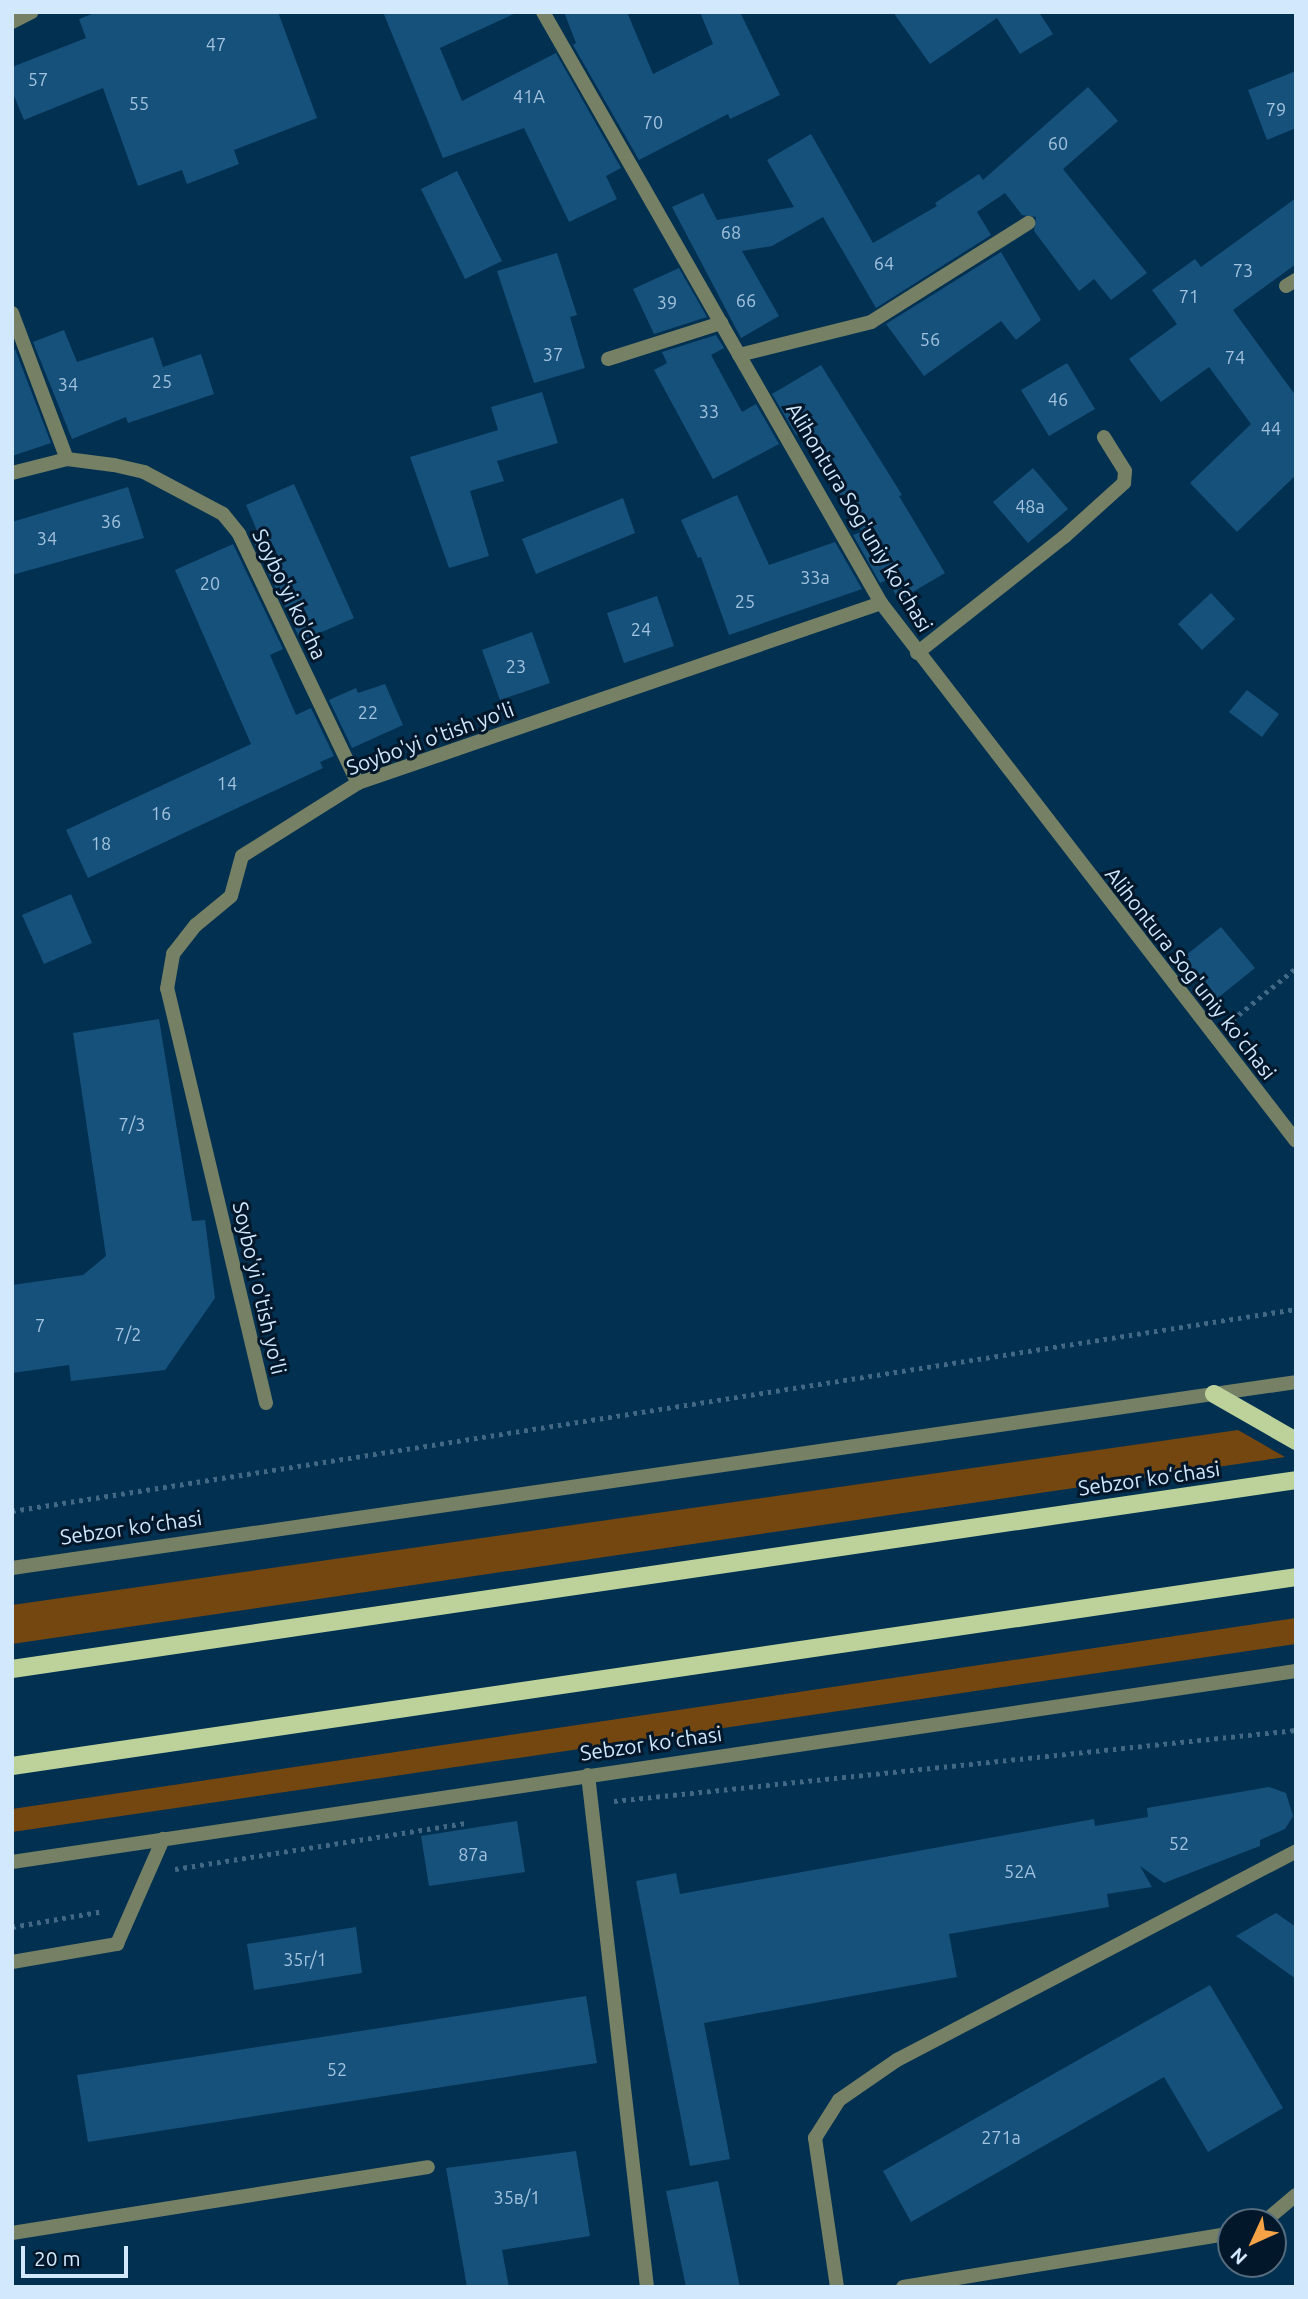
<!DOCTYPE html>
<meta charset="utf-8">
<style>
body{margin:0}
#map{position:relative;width:1308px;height:2299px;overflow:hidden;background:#023050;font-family:Ubuntu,sans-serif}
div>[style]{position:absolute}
.green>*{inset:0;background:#744711}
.building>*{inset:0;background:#16517c}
.path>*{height:4.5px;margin-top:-2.25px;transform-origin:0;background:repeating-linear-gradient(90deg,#416884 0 3.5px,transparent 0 8.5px)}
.service>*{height:14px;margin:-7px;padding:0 7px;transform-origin:7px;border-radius:7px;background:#758065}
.pedestrian>*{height:14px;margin:-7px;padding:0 7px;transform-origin:7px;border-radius:7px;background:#758065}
.minor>*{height:14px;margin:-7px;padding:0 7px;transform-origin:7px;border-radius:7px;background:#758065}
.tertiary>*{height:14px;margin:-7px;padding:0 7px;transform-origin:7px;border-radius:7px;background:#758065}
.primary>*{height:18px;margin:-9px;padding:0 9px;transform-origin:9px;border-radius:9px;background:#bdd29a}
span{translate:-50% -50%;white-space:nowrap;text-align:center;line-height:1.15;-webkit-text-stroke:6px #021729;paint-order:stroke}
.number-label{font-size:18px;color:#a2c2dd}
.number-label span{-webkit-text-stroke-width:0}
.street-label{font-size:21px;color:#d1e8fd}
.frame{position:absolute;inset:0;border:14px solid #d1e8fd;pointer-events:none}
.north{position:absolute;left:1217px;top:2208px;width:70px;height:70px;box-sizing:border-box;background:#021729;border:2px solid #556b7e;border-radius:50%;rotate:225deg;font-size:19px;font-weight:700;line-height:28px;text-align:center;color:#d1e8fd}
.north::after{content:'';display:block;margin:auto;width:24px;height:32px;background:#f6a247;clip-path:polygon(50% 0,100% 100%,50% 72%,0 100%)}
.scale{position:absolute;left:21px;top:2246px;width:107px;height:32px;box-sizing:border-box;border:4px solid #d1e8fd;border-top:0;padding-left:9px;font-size:21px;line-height:24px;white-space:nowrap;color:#d1e8fd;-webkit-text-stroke:5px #021729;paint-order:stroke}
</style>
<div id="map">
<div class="green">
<div style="clip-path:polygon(1238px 1430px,1285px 1457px,12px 1644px,12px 1605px)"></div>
<div style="clip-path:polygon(1296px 1618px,1296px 1644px,12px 1832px,12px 1809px)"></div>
</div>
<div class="building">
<div style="clip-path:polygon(97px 12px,278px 12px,317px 118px,234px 150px,239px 164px,187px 184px,182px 170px,138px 186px,103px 88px,24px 120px,12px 91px,12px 67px,86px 38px,79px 19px)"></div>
<div style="clip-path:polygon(383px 12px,518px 12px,440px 48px,462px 101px,556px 53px,621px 168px,606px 176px,617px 199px,569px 222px,524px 128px,443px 158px)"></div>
<div style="clip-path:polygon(564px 12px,627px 12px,653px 74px,713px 44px,700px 12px,740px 12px,780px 95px,730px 119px,728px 114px,639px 160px,573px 45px,576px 43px)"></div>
<div style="clip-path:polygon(893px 12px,1039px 12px,1053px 34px,1020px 54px,997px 18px,930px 64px)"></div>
<div style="clip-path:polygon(1296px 71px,1296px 128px,1267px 140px,1248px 90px)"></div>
<div style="clip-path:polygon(1088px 87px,1118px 121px,1063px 169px,1147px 273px,1111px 300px,1094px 279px,1079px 291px,1034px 231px,1036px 217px,1022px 215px,1005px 193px,977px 212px,991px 235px,876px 308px,823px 217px,772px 246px,742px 251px,779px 316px,741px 338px,672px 207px,703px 193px,717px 220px,794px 207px,767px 160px,811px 134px,873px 243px,937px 206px,935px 203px,979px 174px,983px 180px)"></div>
<div style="clip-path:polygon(457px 171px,502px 261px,465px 279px,421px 189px)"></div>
<div style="clip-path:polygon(1296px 198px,1296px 264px,1233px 310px,1296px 396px,1296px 475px,1237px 532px,1190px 483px,1251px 424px,1209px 367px,1161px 402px,1129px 359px,1177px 324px,1152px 290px,1195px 259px,1201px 267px)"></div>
<div style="clip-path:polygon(1001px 252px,1041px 320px,1016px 340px,1001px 321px,924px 376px,886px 324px)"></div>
<div style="clip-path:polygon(557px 253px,577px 315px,570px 317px,585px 368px,534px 383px,497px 271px)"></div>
<div style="clip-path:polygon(679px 268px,707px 317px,654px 334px,633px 289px)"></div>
<div style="clip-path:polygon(64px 330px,77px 362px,153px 337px,163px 367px,201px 354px,214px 394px,128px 423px,126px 417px,72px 439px,33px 342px)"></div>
<div style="clip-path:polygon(716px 335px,724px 348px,711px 355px,742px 412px,756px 404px,779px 444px,713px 479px,654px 370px,667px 363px,662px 352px)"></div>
<div style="clip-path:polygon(15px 349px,51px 443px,12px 456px,12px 351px)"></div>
<div style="clip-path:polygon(1067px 363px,1095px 409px,1049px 436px,1021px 390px)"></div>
<div style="clip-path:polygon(821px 365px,902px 495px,899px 496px,945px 573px,899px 600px,887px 580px,880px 583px,853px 535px,862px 532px,805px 436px,796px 435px,772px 394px)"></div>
<div style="clip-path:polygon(542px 392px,558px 443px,497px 461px,504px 481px,470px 491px,489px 556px,449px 568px,410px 457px,498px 430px,491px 407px)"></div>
<div style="clip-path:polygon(1033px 468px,1068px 509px,1028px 543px,993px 502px)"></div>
<div style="clip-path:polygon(294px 484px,354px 618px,301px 641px,251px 536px,258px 533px,246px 505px)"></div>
<div style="clip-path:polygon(128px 487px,144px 538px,12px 575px,12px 522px)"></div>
<div style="clip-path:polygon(737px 495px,769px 565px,835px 542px,862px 589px,729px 635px,701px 557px,698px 558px,681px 520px)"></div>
<div style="clip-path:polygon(623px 498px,635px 533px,536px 574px,522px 539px)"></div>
<div style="clip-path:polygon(233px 544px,283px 649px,270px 655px,296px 715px,311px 708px,334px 756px,320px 762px,323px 768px,88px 878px,66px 830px,251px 744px,175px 570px)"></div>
<div style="clip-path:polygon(1211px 593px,1235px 619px,1202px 650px,1178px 624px)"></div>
<div style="clip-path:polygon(657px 596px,674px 646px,624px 663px,607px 613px)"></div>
<div style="clip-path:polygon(532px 632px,550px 683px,500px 700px,482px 650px)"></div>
<div style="clip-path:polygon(385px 684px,403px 725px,352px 748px,329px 700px,356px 688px,358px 693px)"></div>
<div style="clip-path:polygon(1247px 690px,1279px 714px,1262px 737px,1229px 712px)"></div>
<div style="clip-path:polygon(71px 894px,92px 943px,44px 964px,22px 915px)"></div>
<div style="clip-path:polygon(1221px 927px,1255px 968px,1214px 1001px,1180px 960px)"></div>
<div style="clip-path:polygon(159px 1019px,192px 1221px,205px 1220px,215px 1298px,165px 1370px,71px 1381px,69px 1365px,12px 1373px,12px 1285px,83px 1275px,106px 1256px,73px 1033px)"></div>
<div style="clip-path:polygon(1269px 1787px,1286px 1793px,1293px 1816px,1285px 1829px,1260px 1840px,1260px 1846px,1164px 1883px,1140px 1866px,1152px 1887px,1107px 1894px,1109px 1907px,949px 1934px,957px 1977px,704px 2023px,730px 2159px,690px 2166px,636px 1881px,676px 1873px,680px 1894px,1094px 1819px,1095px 1826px,1148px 1817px,1147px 1808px)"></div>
<div style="clip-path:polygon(517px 1821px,525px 1872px,429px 1886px,421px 1836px)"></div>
<div style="clip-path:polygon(1276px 1913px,1296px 1927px,1296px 1979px,1236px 1936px)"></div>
<div style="clip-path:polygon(356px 1927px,362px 1973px,254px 1990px,247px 1944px)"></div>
<div style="clip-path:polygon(1210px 1985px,1283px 2108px,1208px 2152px,1164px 2077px,911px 2222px,883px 2171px)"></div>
<div style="clip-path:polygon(586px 1996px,597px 2063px,88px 2142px,77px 2075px)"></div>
<div style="clip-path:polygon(576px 2151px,590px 2236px,502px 2250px,509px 2287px,467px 2287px,446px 2168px)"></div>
<div style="clip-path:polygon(718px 2181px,740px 2287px,686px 2287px,666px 2191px)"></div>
</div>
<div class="path">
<div style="left:1232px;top:1020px;width:82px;rotate:-39.1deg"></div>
<div style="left:12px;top:1511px;width:1300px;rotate:-8.94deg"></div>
<div style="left:614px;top:1801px;width:686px;rotate:-5.94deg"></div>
<div style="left:175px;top:1869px;width:296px;rotate:-9deg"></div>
<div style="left:12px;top:1927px;width:93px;rotate:-9.9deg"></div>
</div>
<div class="service">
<div style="left:1286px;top:286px;width:12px;rotate:-31deg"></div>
<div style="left:739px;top:355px;width:136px;rotate:-14deg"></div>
<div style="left:871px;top:322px;width:186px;rotate:-32.2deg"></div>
<div style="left:608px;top:359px;width:119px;rotate:-17.7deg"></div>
<div style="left:917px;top:653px;width:187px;rotate:-38.3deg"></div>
<div style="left:1064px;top:537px;width:81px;rotate:-42deg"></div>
<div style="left:1124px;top:483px;width:12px;rotate:-85deg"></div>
<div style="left:1125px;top:471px;width:40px;rotate:-122deg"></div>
<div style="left:266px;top:1403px;width:426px;rotate:-103.4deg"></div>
<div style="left:167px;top:989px;width:36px;rotate:-80deg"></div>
<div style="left:173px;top:954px;width:37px;rotate:-52deg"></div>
<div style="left:196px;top:925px;width:45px;rotate:-39.6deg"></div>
<div style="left:231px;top:896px;width:41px;rotate:-74.6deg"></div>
<div style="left:242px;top:856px;width:137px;rotate:-32.2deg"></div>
<div style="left:358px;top:783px;width:553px;rotate:-18.99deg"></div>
<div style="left:588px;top:1775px;width:515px;rotate:83.43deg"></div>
<div style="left:12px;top:1962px;width:107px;rotate:-9.7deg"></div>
<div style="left:117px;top:1944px;width:115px;rotate:-66.3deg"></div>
<div style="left:1264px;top:2222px;width:42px;rotate:-40.2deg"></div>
<div style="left:12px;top:2233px;width:421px;rotate:-9deg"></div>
<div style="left:837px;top:2287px;width:151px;rotate:-98.4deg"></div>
<div style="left:815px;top:2138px;width:45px;rotate:-57.7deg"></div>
<div style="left:839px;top:2100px;width:70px;rotate:-34.6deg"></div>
<div style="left:897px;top:2060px;width:450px;rotate:-27.6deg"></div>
<div style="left:903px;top:2287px;width:332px;rotate:-9.3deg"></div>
</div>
<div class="pedestrian">
<div style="left:12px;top:313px;width:156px;rotate:69.4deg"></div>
</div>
<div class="minor">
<div style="left:543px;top:12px;width:681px;rotate:60.23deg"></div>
<div style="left:881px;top:603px;width:679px;rotate:52.35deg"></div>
<div style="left:12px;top:22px;width:22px;rotate:-27deg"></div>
<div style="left:12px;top:473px;width:57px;rotate:-14.3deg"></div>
<div style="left:67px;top:459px;width:47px;rotate:7.3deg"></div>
<div style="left:114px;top:465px;width:31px;rotate:13deg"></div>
<div style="left:144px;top:472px;width:89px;rotate:28deg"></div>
<div style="left:223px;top:514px;width:26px;rotate:51deg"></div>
<div style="left:239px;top:534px;width:276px;rotate:64.5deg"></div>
</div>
<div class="tertiary">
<div style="left:12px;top:1568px;width:1297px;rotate:-8.24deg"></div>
<div style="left:12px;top:1862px;width:1298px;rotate:-8.46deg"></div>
</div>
<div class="primary">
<div style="left:1214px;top:1394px;width:95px;rotate:29.8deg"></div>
<div style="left:12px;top:1669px;width:1298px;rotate:-8.37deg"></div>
<div style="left:12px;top:1766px;width:1298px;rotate:-8.37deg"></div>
</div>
<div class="number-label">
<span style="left:216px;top:44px">47</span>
<span style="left:38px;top:79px">57</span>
<span style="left:529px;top:96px">41А</span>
<span style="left:139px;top:103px">55</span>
<span style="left:1276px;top:109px">79</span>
<span style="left:653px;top:122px">70</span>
<span style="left:1058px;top:143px">60</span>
<span style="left:731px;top:232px">68</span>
<span style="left:884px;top:263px">64</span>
<span style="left:1243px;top:270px">73</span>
<span style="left:1189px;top:296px">71</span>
<span style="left:746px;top:300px">66</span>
<span style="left:667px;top:302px">39</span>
<span style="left:930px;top:339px">56</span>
<span style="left:553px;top:354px">37</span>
<span style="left:1235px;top:357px">74</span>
<span style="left:162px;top:381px">25</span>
<span style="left:68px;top:384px">34</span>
<span style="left:1058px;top:399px">46</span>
<span style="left:709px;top:411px">33</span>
<span style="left:1271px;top:428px">44</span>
<span style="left:1030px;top:506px">48a</span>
<span style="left:111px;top:521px">36</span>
<span style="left:47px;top:538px">34</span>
<span style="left:815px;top:577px">33a</span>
<span style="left:210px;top:583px">20</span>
<span style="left:745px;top:601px">25</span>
<span style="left:641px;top:629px">24</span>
<span style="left:516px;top:666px">23</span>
<span style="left:368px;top:712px">22</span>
<span style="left:227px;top:783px">14</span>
<span style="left:161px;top:813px">16</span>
<span style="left:101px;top:843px">18</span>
<span style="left:132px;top:1124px">7/3</span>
<span style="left:40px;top:1325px">7</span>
<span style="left:128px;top:1334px">7/2</span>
<span style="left:1179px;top:1843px">52</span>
<span style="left:473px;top:1854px">87a</span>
<span style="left:1020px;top:1871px">52А</span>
<span style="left:305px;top:1959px">35г/1</span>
<span style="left:337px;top:2069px">52</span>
<span style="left:1001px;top:2137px">271a</span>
<span style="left:517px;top:2197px">35в/1</span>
</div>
<div class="street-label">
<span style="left:860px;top:517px;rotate:59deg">Alihontura Sog'uniy ko'chasi</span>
<span style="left:290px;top:594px;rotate:64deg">Soybo'yi ko'cha</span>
<span style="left:430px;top:738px;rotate:-20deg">Soybo'yi o'tish yo'li</span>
<span style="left:1191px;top:973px;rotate:52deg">Alihontura Sog'uniy ko'chasi</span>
<span style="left:260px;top:1288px;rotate:77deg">Soybo'yi o'tish yo'li</span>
<span style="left:1149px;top:1478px;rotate:-8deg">Sebzor ko‘chasi</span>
<span style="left:131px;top:1527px;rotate:-8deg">Sebzor ko‘chasi</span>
<span style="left:651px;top:1743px;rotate:-8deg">Sebzor ko‘chasi</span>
</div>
<div class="frame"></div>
<div class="north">N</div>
<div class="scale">20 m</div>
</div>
